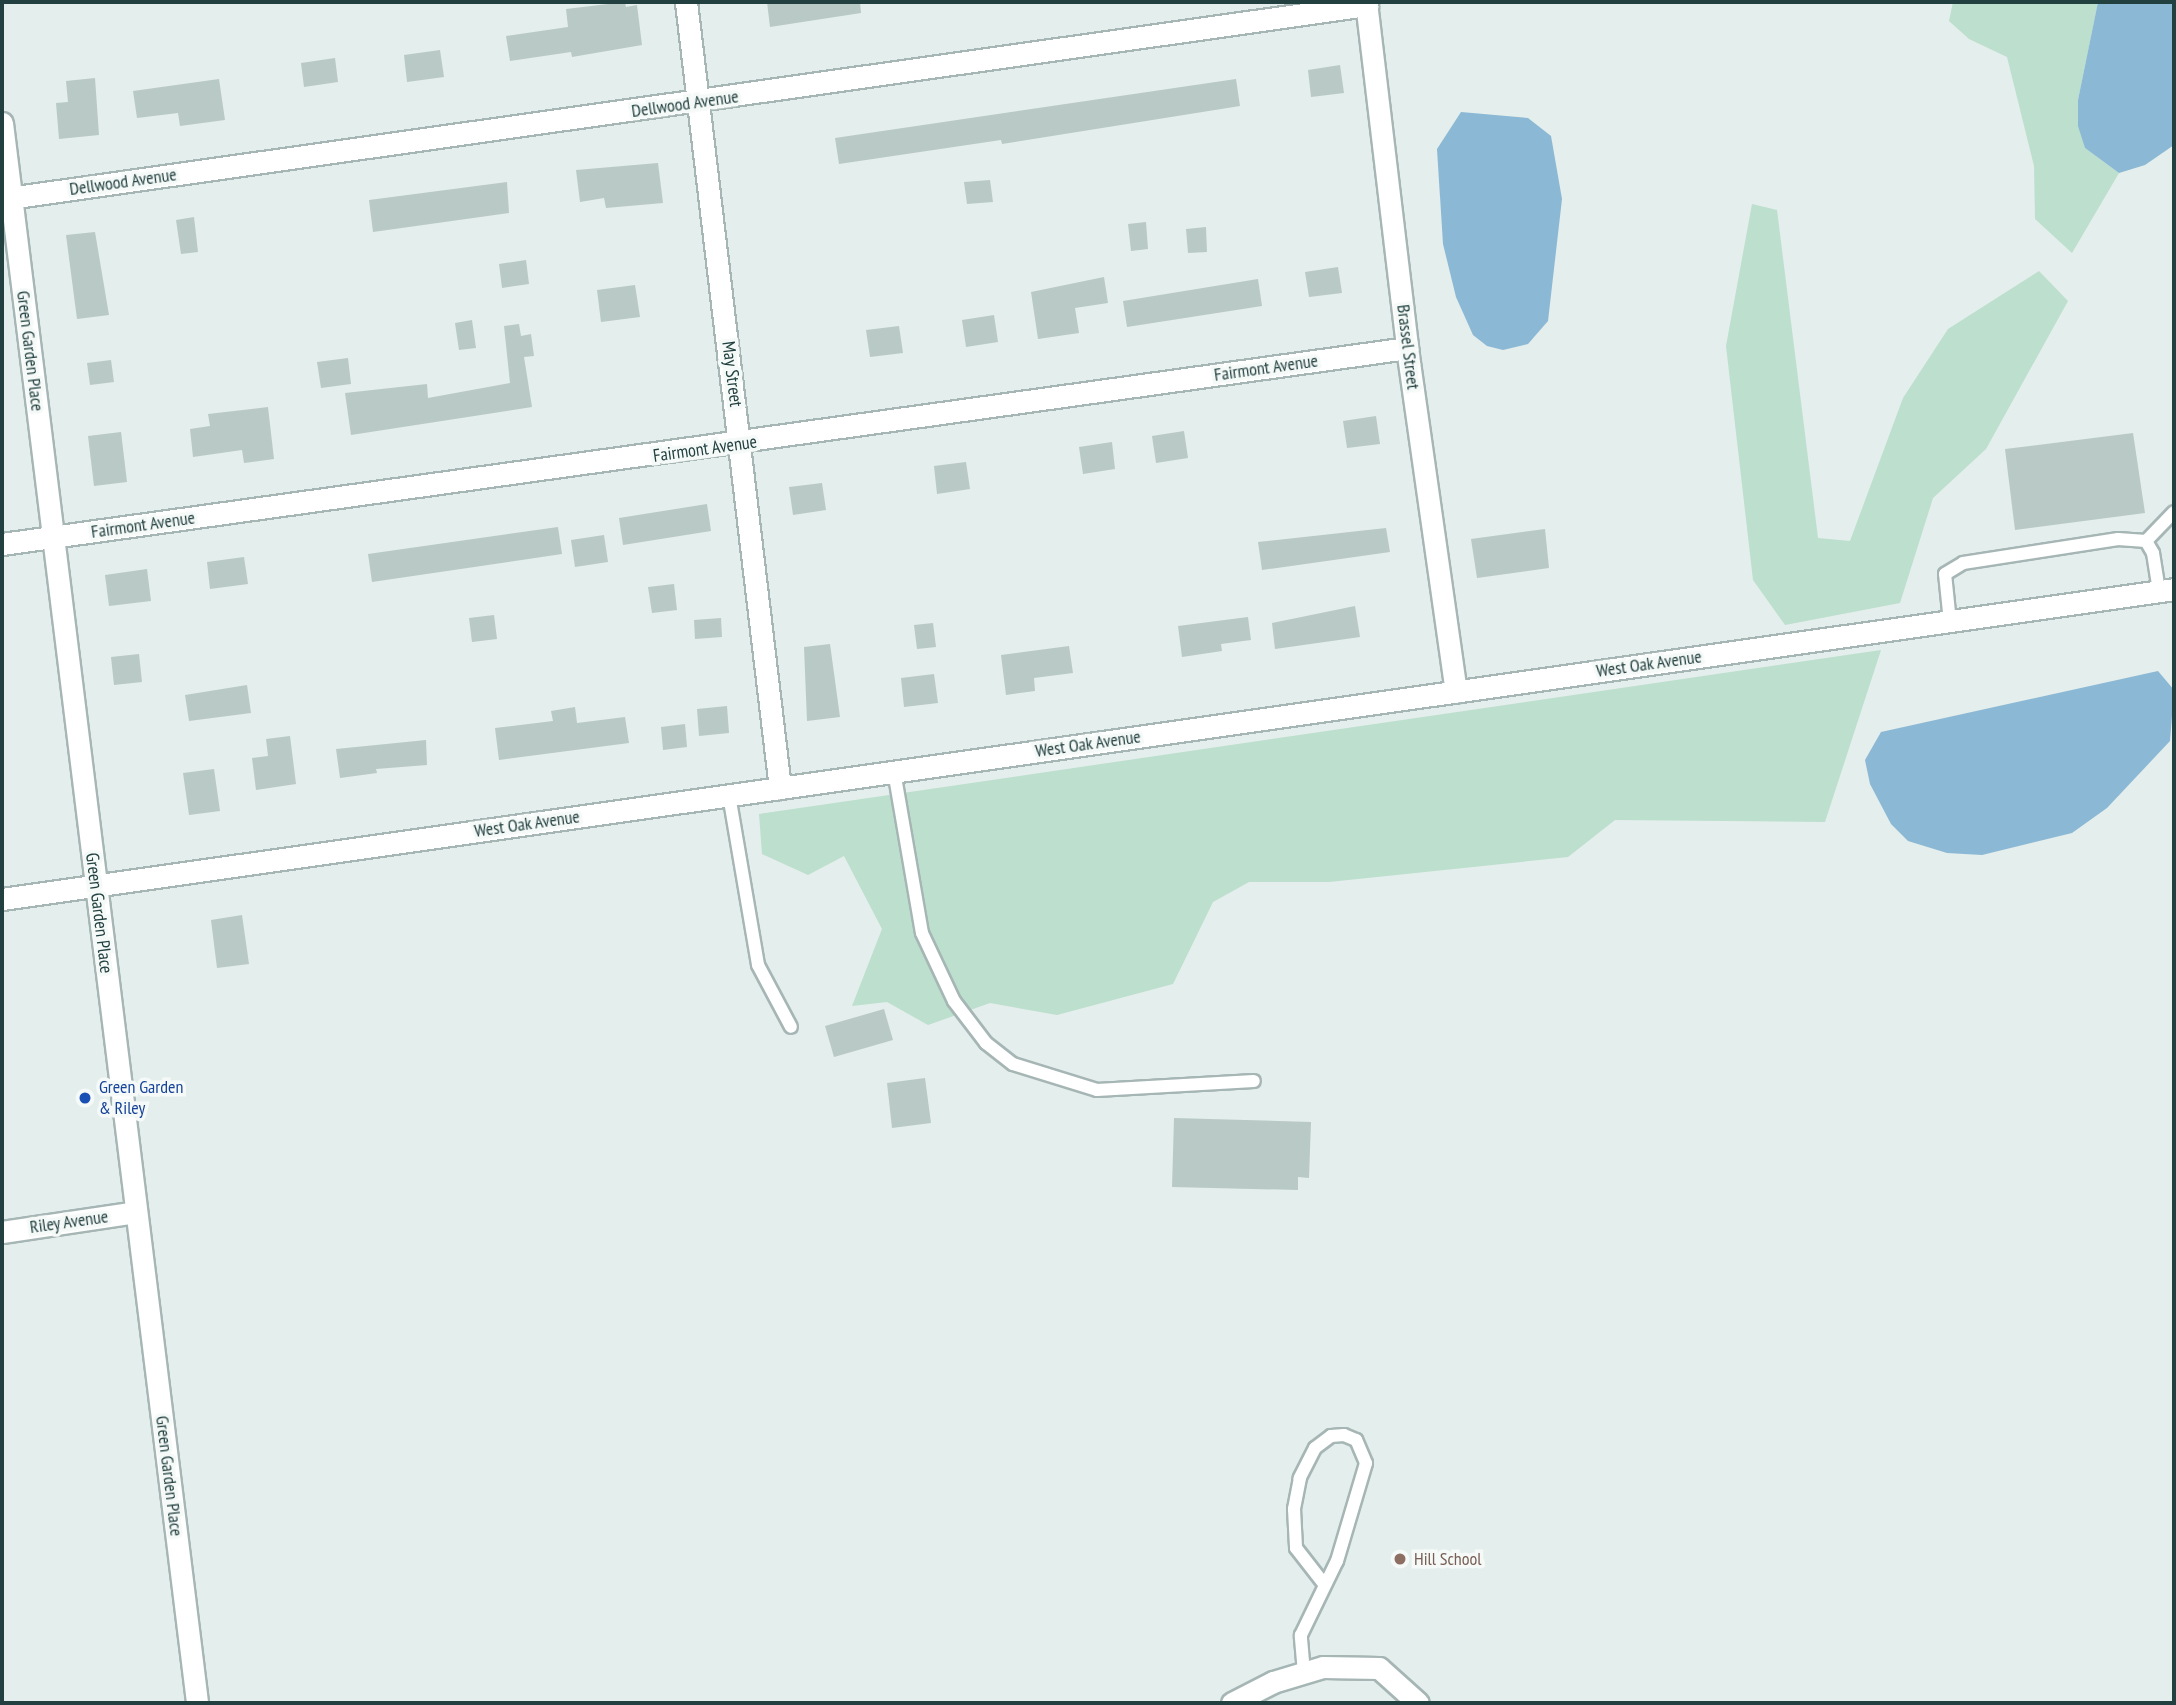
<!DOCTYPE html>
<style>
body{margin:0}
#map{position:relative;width:2176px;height:1705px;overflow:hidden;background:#e4eeec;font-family:"PT Sans Narrow",sans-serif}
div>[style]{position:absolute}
.green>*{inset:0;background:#bcdfce}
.water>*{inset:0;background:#8bb8d4}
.building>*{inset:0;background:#b9c9c5}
.roads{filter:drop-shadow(2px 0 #a6b6b5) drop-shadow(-2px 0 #a6b6b5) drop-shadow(0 2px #a6b6b5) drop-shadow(0 -2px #a6b6b5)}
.lane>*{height:12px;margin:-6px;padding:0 6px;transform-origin:6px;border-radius:6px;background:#fff}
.street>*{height:21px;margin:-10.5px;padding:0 10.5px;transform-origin:10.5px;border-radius:10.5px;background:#fff}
.secondary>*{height:21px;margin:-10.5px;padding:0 10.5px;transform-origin:10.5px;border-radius:10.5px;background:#fff}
.dots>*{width:19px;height:19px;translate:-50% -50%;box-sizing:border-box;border:4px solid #f5faf8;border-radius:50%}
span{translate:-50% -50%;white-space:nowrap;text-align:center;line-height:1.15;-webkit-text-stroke:7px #f5faf8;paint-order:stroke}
.street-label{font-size:18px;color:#22403f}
.transit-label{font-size:18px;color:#164399}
.left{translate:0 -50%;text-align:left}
.education-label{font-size:18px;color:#785e54}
.frame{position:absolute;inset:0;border:4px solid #22403f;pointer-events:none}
</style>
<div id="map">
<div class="green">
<div style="clip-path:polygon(1953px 2px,2098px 2px,2078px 100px,2085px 148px,2119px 173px,2072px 253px,2035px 219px,2034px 166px,2007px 57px,1969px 39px,1949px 21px)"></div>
<div style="clip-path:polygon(1752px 204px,1777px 210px,1818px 538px,1850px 541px,1903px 398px,1948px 329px,2039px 271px,2068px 301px,1986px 449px,1933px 498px,1900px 603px,1785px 625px,1753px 580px,1726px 346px)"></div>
<div style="clip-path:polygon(1881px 650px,1825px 822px,1615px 820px,1568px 857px,1329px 882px,1249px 882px,1213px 902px,1173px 984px,1057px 1015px,990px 1003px,928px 1025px,887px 1002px,852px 1006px,882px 929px,844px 856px,808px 875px,762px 854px,759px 814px)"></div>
</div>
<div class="water">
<div style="clip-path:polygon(2098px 2px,2174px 2px,2174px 145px,2145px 165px,2119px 173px,2085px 148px,2078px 126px,2078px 100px)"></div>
<div style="clip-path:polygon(1461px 112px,1528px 118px,1551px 136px,1562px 199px,1548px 321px,1528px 344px,1503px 350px,1487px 346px,1473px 335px,1456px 297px,1443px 244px,1437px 149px)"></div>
<div style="clip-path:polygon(2158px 671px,2174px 690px,2170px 741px,2107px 808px,2072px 833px,1982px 855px,1947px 853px,1908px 841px,1891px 824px,1870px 784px,1865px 760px,1881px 732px)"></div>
</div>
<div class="building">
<div style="clip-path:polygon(625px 2px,626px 7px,637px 5px,642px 45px,572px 57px,571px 52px,510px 61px,506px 36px,568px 27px,566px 9px)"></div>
<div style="clip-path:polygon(767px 2px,860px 2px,861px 13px,770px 27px)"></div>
<div style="clip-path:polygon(440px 50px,444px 77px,407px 82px,404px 55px)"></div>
<div style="clip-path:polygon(335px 58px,338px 82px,304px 87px,301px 63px)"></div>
<div style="clip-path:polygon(1340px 65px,1344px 93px,1311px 97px,1308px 70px)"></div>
<div style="clip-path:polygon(95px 78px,99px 135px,59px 139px,56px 103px,68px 102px,66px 81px)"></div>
<div style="clip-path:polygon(219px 79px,225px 120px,180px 126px,178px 113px,137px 118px,133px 91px)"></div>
<div style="clip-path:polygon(1236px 79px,1240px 106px,1002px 144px,1001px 140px,839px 164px,835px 138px)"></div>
<div style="clip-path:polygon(658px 163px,663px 203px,606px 208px,604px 198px,580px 202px,576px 170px)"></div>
<div style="clip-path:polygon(990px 180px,993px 202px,967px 204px,964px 182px)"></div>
<div style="clip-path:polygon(507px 182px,509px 213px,373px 232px,369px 200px)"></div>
<div style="clip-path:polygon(194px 217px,198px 252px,181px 254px,176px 220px)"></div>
<div style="clip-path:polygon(1146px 222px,1148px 249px,1131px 251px,1128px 224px)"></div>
<div style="clip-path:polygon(1206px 227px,1207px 252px,1188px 253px,1186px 229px)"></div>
<div style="clip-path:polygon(95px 232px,109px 315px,77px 319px,66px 235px)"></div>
<div style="clip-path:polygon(526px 260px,529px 284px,502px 288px,499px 264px)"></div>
<div style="clip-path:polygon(1338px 267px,1342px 293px,1309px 297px,1305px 272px)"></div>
<div style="clip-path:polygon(1104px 277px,1108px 303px,1075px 308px,1079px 333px,1038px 339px,1031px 292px)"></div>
<div style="clip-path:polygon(1258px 279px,1262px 306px,1127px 327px,1123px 301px)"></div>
<div style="clip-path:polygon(635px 285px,640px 317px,601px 322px,597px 290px)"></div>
<div style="clip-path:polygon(994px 315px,998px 342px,966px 347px,962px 320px)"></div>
<div style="clip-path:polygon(472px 320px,476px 348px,459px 350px,455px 323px)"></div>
<div style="clip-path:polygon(519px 324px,521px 336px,531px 334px,534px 356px,524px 357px,532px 407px,351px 435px,345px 393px,427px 384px,428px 398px,510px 383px,504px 326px)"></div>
<div style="clip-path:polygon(899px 326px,903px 353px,870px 357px,866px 330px)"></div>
<div style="clip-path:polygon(348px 358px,351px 384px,321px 388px,317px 362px)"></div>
<div style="clip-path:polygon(111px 360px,114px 382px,90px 385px,87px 363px)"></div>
<div style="clip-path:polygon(268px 407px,274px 459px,244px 463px,242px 450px,193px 457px,190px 429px,210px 426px,208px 414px)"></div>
<div style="clip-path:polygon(1376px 416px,1380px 444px,1347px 448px,1343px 421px)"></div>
<div style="clip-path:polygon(1184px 431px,1188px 458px,1156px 463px,1152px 436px)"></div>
<div style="clip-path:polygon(121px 432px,127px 482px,94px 486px,88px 436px)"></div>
<div style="clip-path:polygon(2133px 433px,2145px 513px,2015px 530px,2005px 449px)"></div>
<div style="clip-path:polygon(1112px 442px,1115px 469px,1083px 474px,1079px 447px)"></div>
<div style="clip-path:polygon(966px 462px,970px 489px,937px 494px,934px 466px)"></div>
<div style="clip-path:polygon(822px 483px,826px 510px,793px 515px,789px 487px)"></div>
<div style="clip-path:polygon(707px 504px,711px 531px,623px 545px,619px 518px)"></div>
<div style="clip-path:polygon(558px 527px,562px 554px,372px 582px,368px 554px)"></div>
<div style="clip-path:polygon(1386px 528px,1390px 552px,1262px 570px,1258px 542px)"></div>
<div style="clip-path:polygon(1545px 529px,1549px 568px,1477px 578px,1471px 539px)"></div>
<div style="clip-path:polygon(604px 535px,608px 562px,575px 567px,571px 540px)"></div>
<div style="clip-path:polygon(244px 557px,248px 584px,210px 589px,207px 562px)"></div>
<div style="clip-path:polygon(147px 569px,151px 601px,109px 606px,105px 575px)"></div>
<div style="clip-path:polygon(674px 584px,677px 610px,652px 613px,648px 587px)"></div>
<div style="clip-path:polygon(1355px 606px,1360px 637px,1275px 649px,1272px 623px)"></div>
<div style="clip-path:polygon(494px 615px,497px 639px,472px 642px,469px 618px)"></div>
<div style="clip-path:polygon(1248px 617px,1251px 640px,1221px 644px,1222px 651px,1182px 657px,1178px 626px)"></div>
<div style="clip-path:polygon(721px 618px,722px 637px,695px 639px,694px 620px)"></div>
<div style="clip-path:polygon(933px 623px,936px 647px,917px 649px,914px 625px)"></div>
<div style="clip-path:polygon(830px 644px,840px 717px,807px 721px,804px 647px)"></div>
<div style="clip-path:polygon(1069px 646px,1073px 673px,1034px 678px,1035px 691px,1006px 695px,1001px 655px)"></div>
<div style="clip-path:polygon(139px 654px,142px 682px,114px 685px,111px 657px)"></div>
<div style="clip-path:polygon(934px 674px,938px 703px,904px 707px,901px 678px)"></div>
<div style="clip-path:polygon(247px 685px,251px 713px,189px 721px,185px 695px)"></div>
<div style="clip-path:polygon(727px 706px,729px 733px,699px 736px,697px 709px)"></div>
<div style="clip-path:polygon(575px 707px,577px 723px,625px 717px,629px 743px,499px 760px,495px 728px,553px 721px,551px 711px)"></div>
<div style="clip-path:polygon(685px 724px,687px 747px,663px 750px,661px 727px)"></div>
<div style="clip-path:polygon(290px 736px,296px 784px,256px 790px,252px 758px,268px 756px,266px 739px)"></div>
<div style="clip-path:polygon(426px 740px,427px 765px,376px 769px,377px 773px,340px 778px,336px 749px)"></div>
<div style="clip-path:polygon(214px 769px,220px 811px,189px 815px,183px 773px)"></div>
<div style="clip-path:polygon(242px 915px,249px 964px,217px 968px,211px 920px)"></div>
<div style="clip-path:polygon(884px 1009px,893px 1040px,834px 1057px,825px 1026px)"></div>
<div style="clip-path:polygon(925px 1078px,931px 1123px,892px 1128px,887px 1083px)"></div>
<div style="clip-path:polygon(1174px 1118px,1311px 1122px,1309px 1178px,1298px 1177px,1298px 1190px,1172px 1187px)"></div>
</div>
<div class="roads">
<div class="lane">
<div style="left:2146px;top:541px;width:40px;rotate:-46deg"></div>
<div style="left:1950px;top:622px;width:48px;rotate:-95.9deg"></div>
<div style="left:1945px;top:574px;width:21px;rotate:-31deg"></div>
<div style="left:1963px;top:563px;width:157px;rotate:-8.8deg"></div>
<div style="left:2118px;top:539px;width:28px;rotate:4deg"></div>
<div style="left:2146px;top:541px;width:14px;rotate:60deg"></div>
<div style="left:2153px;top:553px;width:38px;rotate:81deg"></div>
<div style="left:894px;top:771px;width:164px;rotate:80.2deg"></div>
<div style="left:922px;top:933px;width:75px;rotate:64.8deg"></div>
<div style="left:954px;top:1001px;width:53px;rotate:52.7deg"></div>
<div style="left:986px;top:1043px;width:34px;rotate:38deg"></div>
<div style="left:1013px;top:1064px;width:88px;rotate:17.2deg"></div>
<div style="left:1097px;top:1090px;width:157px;rotate:-3.3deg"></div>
<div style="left:729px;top:795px;width:172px;rotate:80.3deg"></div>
<div style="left:758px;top:965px;width:70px;rotate:62deg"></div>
<div style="left:1304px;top:1673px;width:38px;rotate:-95deg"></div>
<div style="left:1301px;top:1635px;width:82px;rotate:-64.1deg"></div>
<div style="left:1337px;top:1561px;width:102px;rotate:-73.5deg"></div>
<div style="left:1366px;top:1463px;width:25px;rotate:-113deg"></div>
<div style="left:1356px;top:1440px;width:13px;rotate:-157deg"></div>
<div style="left:1344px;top:1435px;width:13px;rotate:176deg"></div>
<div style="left:1331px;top:1436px;width:20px;rotate:143deg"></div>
<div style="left:1315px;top:1448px;width:34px;rotate:117deg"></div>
<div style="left:1300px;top:1478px;width:32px;rotate:101deg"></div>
<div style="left:1294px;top:1509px;width:39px;rotate:87deg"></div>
<div style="left:1296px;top:1548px;width:46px;rotate:52.1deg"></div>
</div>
<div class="street">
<div style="left:686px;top:2px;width:792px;rotate:83.18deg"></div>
<div style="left:1366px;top:2px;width:348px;rotate:83.2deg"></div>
<div style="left:1407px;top:348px;width:347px;rotate:81.9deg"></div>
<div style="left:2px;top:123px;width:1592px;rotate:82.96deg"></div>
<div style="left:2px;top:199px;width:1379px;rotate:-8.09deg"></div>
<div style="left:2px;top:544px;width:1419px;rotate:-7.94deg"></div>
<div style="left:2px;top:1232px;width:135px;rotate:-8.5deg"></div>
<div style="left:1232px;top:1703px;width:46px;rotate:-27.1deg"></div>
<div style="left:1273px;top:1682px;width:52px;rotate:-16.7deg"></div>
<div style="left:1323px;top:1667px;width:56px;rotate:1deg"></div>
<div style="left:1379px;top:1668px;width:52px;rotate:41.9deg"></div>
</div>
<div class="secondary">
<div style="left:2px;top:899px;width:2194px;rotate:-8.12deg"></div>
</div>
</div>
<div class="dots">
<div style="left:85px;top:1098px;background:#1a4fb4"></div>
<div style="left:1400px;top:1559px;background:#8d6e63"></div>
</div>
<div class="street-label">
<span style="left:685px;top:104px;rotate:-8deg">Dellwood Avenue</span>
<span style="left:123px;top:182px;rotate:-8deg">Dellwood Avenue</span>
<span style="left:1408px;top:347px;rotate:83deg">Brassel Street</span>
<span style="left:30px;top:351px;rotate:83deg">Green Garden Place</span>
<span style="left:1266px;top:368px;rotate:-8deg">Fairmont Avenue</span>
<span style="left:732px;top:374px;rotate:83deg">May Street</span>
<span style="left:705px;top:449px;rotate:-8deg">Fairmont Avenue</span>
<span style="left:143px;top:525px;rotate:-8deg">Fairmont Avenue</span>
<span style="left:1649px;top:664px;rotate:-8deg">West Oak Avenue</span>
<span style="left:1088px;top:744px;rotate:-8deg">West Oak Avenue</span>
<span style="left:527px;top:824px;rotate:-8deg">West Oak Avenue</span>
<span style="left:99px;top:913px;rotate:83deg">Green Garden Place</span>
<span style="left:69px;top:1222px;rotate:-8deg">Riley Avenue</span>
<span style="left:169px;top:1476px;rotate:83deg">Green Garden Place</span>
</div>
<div class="transit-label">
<span class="left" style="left:99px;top:1098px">Green Garden<br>&amp; Riley</span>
</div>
<div class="education-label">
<span class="left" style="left:1414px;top:1559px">Hill School</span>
</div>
<div class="frame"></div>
</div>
